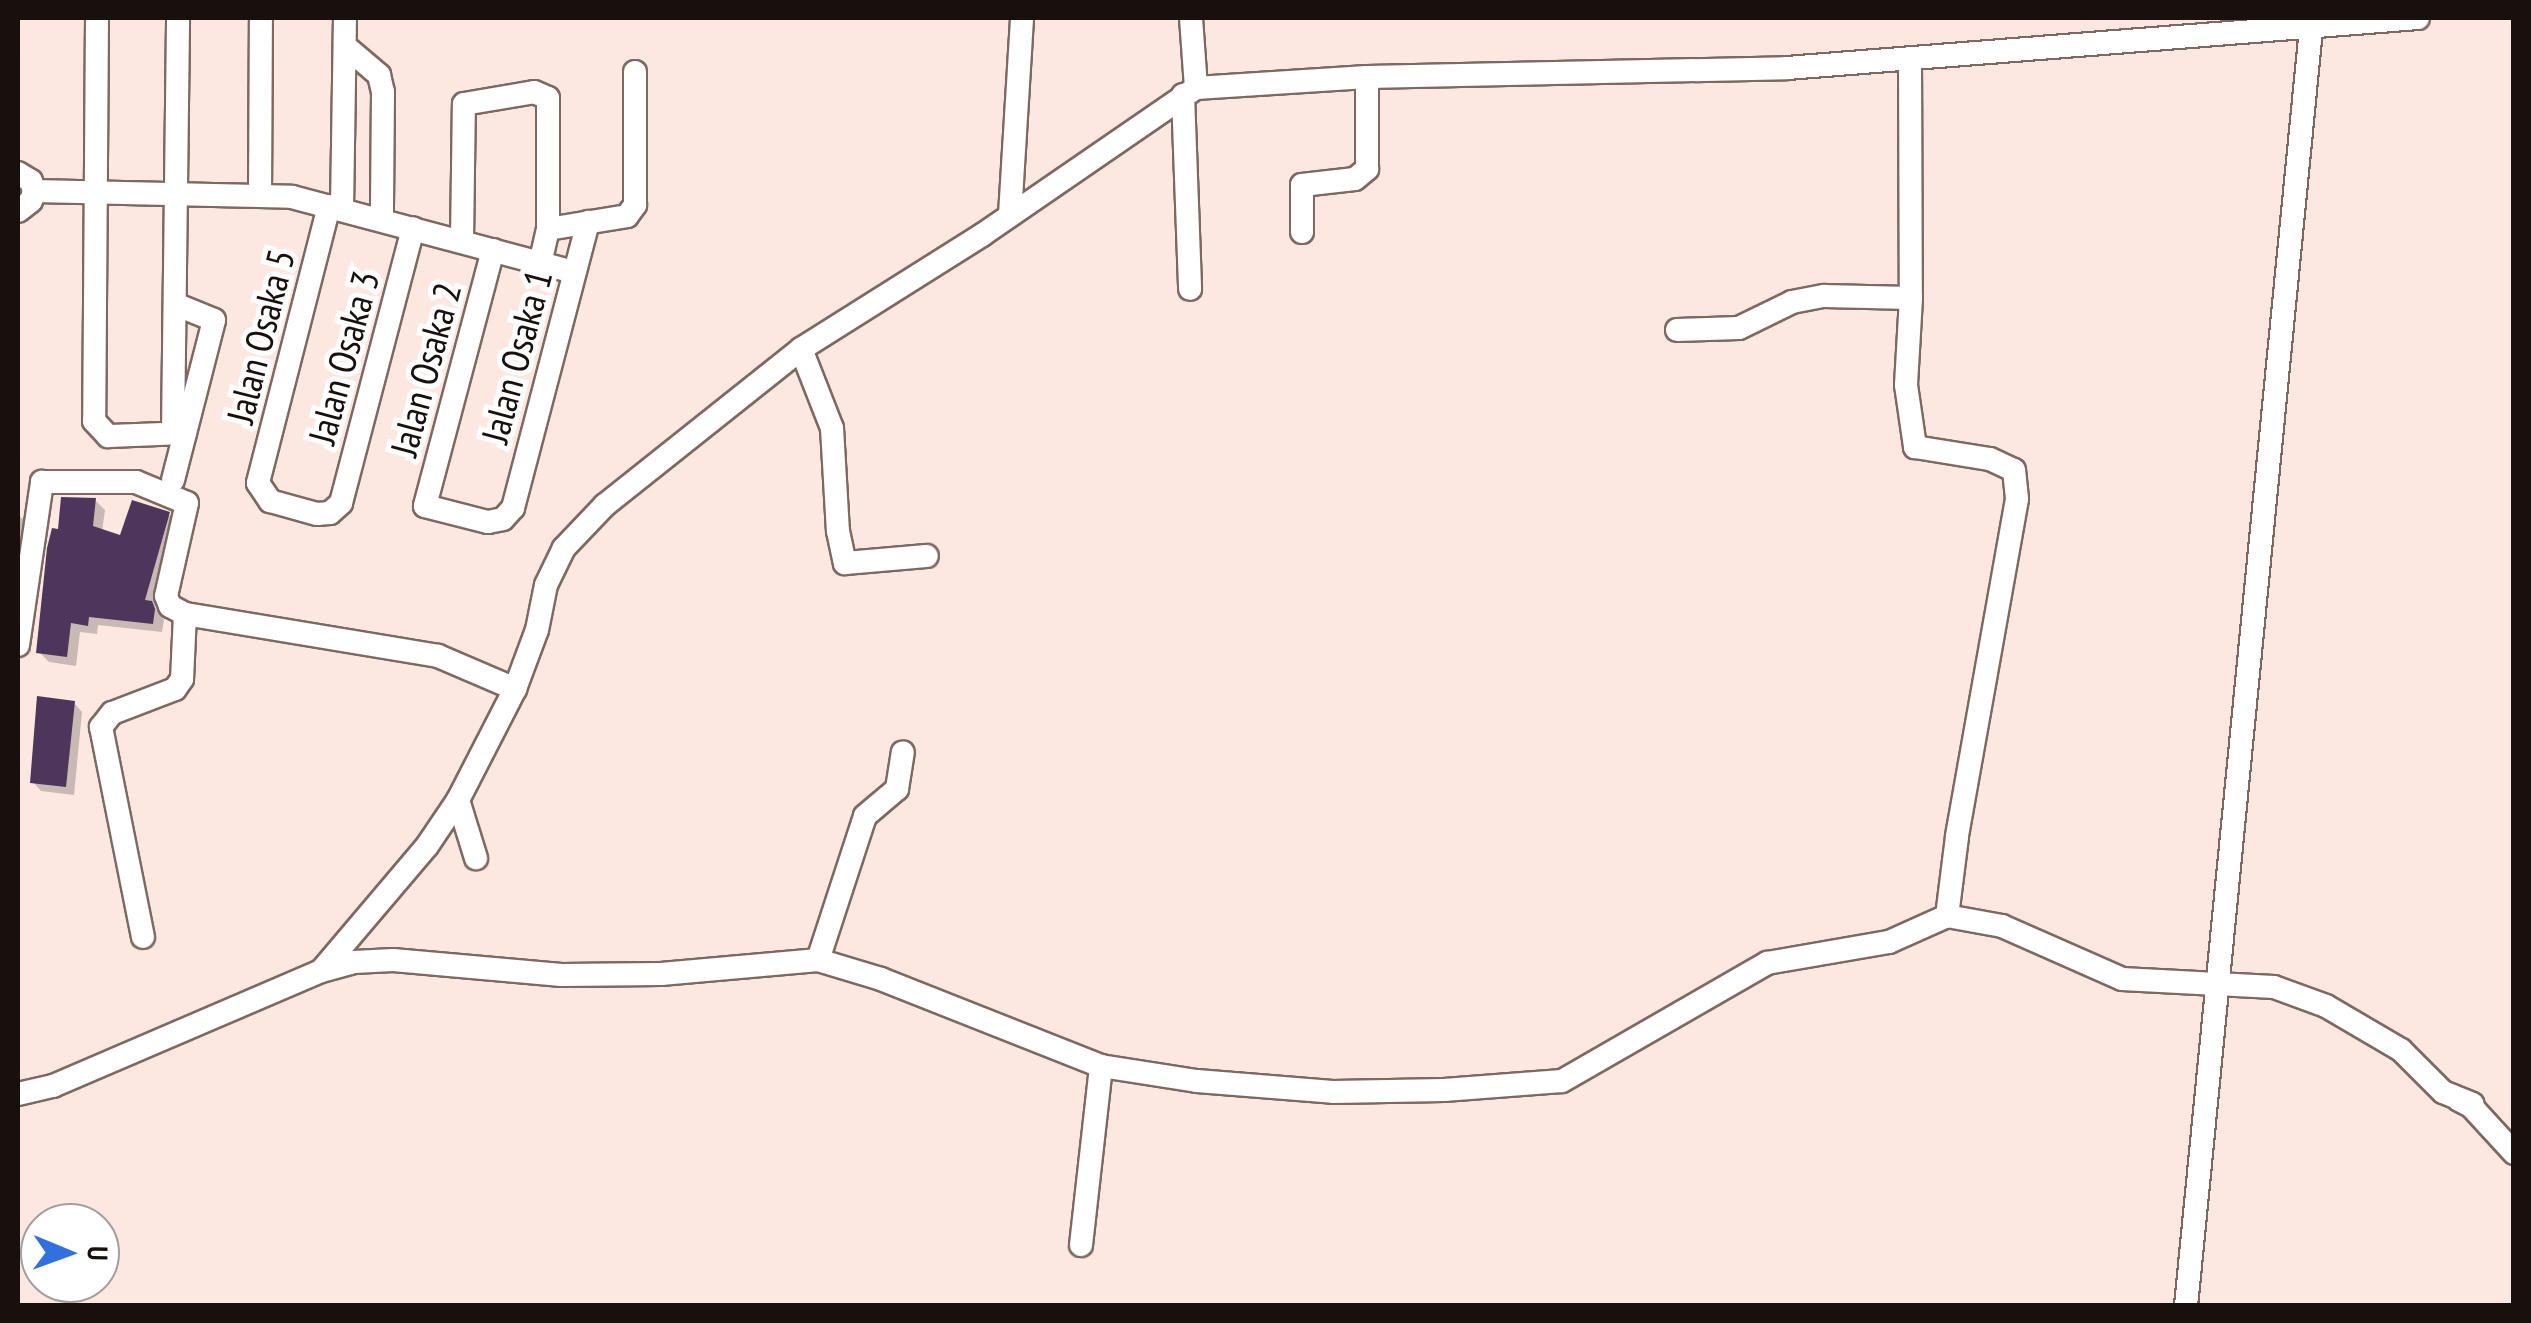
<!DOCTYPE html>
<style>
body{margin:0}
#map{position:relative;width:2531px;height:1323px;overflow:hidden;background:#fce8e1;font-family:"PT Sans Narrow",sans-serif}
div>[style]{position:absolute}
.shadow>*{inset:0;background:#0003}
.building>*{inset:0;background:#4e355b}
.roads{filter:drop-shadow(2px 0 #7d6961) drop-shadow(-2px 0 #7d6961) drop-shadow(0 2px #7d6961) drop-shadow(0 -2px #7d6961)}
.minor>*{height:22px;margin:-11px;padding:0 11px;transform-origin:11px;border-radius:11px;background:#fff}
span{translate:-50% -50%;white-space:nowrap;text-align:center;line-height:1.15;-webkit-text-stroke:10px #fff;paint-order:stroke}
.street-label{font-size:38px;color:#17100d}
.frame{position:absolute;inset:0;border:20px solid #17100d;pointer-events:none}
.north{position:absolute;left:20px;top:1203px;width:100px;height:100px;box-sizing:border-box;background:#fff;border:2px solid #a29f9e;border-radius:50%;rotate:91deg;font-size:28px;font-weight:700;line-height:40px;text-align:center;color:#17100d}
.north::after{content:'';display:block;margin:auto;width:35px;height:45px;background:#3171df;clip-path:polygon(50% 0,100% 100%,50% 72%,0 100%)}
</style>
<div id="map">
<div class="shadow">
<div style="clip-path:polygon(95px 500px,105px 510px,102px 532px,122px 538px,168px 514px,178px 524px,155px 607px,164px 620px,162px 632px,98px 625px,97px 634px,80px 632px,76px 666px,49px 662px,39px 652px,60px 532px)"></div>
<div style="clip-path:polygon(18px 515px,29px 524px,23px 569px,18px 567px)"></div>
<div style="clip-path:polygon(74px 703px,82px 712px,74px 795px,41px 791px,33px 782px)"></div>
</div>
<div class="building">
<div style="clip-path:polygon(61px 497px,96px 498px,93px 526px,120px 535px,132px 500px,170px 512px,145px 600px,152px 601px,155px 609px,153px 624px,89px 617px,88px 626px,71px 623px,67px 657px,36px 653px,47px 548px,52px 528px,58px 529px)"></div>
<div style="clip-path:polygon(37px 696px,75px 701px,66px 787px,30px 783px)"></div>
</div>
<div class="roads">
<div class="minor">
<div style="left:97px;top:18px;width:403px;rotate:90.4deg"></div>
<div style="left:94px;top:421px;width:21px;rotate:47deg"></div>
<div style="left:108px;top:436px;width:77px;rotate:-2.2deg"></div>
<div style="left:1191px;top:18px;width:70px;rotate:85.9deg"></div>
<div style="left:345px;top:46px;width:45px;rotate:40.5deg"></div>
<div style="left:379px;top:75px;width:17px;rotate:77deg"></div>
<div style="left:383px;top:92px;width:127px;rotate:90.5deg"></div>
<div style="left:1910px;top:58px;width:240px;rotate:89.8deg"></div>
<div style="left:1911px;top:298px;width:87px;rotate:93.3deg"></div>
<div style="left:1906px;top:385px;width:63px;rotate:81.7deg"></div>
<div style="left:1915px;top:447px;width:76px;rotate:9.1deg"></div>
<div style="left:1990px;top:459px;width:26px;rotate:25deg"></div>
<div style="left:2014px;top:470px;width:29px;rotate:84deg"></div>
<div style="left:2017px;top:499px;width:343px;rotate:100.1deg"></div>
<div style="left:1957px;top:837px;width:80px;rotate:97.2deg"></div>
<div style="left:1183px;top:95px;width:194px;rotate:87.9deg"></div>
<div style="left:18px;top:173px;width:15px;rotate:32deg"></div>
<div style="left:31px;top:181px;width:10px;rotate:73deg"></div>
<div style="left:34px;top:191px;width:10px;rotate:107deg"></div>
<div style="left:31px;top:201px;width:16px;rotate:142deg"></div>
<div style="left:34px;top:191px;width:258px;rotate:1.3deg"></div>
<div style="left:292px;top:197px;width:292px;rotate:14.9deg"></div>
<div style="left:260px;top:196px;width:178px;rotate:-89.7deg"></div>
<div style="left:329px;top:206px;width:286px;rotate:104.4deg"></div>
<div style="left:258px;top:483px;width:22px;rotate:56deg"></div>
<div style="left:270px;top:501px;width:49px;rotate:15.5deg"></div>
<div style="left:317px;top:514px;width:13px;rotate:-4deg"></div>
<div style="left:330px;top:513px;width:15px;rotate:-42deg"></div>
<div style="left:341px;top:503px;width:284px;rotate:-75.3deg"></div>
<div style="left:342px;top:208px;width:190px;rotate:-89.1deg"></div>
<div style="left:1010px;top:215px;width:197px;rotate:-86.5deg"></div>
<div style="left:548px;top:229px;width:80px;rotate:-9.3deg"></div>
<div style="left:627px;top:216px;width:14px;rotate:-54deg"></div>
<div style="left:635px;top:205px;width:133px;rotate:-90deg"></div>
<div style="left:1302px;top:232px;width:47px;rotate:-90deg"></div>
<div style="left:1302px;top:185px;width:53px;rotate:-6.5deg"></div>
<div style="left:1355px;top:179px;width:16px;rotate:-40deg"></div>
<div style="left:1367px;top:169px;width:92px;rotate:-90deg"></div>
<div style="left:462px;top:241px;width:137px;rotate:-89.2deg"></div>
<div style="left:464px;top:104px;width:71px;rotate:-9.7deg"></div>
<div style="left:534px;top:92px;width:15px;rotate:23deg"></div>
<div style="left:548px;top:98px;width:131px;rotate:90deg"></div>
<div style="left:548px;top:229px;width:35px;rotate:103deg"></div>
<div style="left:493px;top:250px;width:265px;rotate:104.9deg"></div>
<div style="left:425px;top:506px;width:65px;rotate:14.3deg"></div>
<div style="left:488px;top:522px;width:15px;rotate:-11deg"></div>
<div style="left:503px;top:519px;width:15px;rotate:-48deg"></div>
<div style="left:513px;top:508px;width:296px;rotate:-75.3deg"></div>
<div style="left:1677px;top:330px;width:62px;rotate:-1.8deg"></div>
<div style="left:1739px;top:328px;width:59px;rotate:-26.1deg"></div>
<div style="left:1792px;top:302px;width:33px;rotate:-11deg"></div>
<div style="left:1824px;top:296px;width:87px;rotate:1.3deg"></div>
<div style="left:801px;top:349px;width:85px;rotate:68.6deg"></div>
<div style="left:832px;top:428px;width:103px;rotate:86.7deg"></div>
<div style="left:838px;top:531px;width:33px;rotate:78deg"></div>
<div style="left:845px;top:563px;width:82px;rotate:-4.9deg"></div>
<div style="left:173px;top:432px;width:414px;rotate:-89.3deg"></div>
<div style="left:173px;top:480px;width:165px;rotate:-75.6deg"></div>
<div style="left:214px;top:320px;width:42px;rotate:-157.7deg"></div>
<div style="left:185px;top:614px;width:256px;rotate:9.4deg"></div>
<div style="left:438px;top:656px;width:84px;rotate:23.2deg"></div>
<div style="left:18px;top:645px;width:165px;rotate:-81.6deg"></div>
<div style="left:42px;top:482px;width:94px"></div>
<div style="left:136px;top:482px;width:55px;rotate:22.4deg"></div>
<div style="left:187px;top:503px;width:95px;rotate:102.7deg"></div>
<div style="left:166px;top:596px;width:11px;rotate:68deg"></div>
<div style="left:170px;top:606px;width:17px;rotate:28deg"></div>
<div style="left:185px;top:614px;width:65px;rotate:92.6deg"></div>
<div style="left:182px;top:679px;width:12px;rotate:125deg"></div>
<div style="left:175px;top:689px;width:67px;rotate:159.1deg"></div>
<div style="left:112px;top:713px;width:18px;rotate:128deg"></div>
<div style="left:101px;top:727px;width:214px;rotate:78.7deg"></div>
<div style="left:458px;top:800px;width:61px;rotate:72.8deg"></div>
<div style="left:818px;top:960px;width:151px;rotate:-71.9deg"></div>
<div style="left:865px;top:816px;width:42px;rotate:-40.2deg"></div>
<div style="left:897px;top:789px;width:37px;rotate:-81deg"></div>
<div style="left:321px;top:971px;width:164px;rotate:-49.7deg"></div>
<div style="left:427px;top:846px;width:55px;rotate:-56deg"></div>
<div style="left:458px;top:800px;width:125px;rotate:-62.8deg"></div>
<div style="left:515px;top:689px;width:63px;rotate:-69.6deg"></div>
<div style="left:537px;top:630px;width:46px;rotate:-78.7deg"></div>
<div style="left:546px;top:585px;width:41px;rotate:-64.1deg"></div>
<div style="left:564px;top:548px;width:59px;rotate:-46.4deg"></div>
<div style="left:605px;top:505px;width:251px;rotate:-38.5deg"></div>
<div style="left:801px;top:349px;width:214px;rotate:-32.2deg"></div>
<div style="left:982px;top:235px;width:260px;rotate:-34.5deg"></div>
<div style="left:1196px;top:88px;width:171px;rotate:-3.7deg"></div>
<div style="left:1367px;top:77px;width:420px;rotate:-1.2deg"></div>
<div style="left:1787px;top:68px;width:633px;rotate:-4.53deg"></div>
<div style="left:18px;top:1094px;width:36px;rotate:-13deg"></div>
<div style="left:53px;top:1086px;width:292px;rotate:-23.2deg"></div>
<div style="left:321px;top:971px;width:34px;rotate:-15deg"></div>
<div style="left:354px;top:962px;width:39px;rotate:-3deg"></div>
<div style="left:393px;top:960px;width:169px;rotate:5.1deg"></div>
<div style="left:561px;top:975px;width:100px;rotate:-0.6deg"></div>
<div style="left:661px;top:974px;width:158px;rotate:-5.1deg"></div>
<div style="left:818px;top:960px;width:66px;rotate:16.8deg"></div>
<div style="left:881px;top:979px;width:237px;rotate:21.6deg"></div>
<div style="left:1101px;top:1066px;width:97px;rotate:8.9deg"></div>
<div style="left:1197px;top:1081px;width:136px;rotate:4.6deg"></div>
<div style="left:1333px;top:1092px;width:111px;rotate:-1deg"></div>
<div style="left:1444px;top:1090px;width:118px;rotate:-4.4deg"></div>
<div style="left:1562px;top:1081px;width:237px;rotate:-29.9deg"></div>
<div style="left:1767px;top:963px;width:124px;rotate:-9.8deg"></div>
<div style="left:1889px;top:942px;width:64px;rotate:-24.1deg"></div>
<div style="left:1947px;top:916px;width:56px;rotate:10.3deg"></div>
<div style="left:2002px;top:926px;width:131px;rotate:23.8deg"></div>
<div style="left:2122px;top:979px;width:152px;rotate:3deg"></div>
<div style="left:2274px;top:987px;width:55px;rotate:20.1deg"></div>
<div style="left:2326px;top:1006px;width:87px;rotate:30.4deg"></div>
<div style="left:2401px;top:1050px;width:59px;rotate:45deg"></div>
<div style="left:2443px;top:1092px;width:32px;rotate:22deg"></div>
<div style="left:2459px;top:1100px;width:13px;rotate:27deg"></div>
<div style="left:2471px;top:1106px;width:64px;rotate:47.5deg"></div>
<div style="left:1081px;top:1245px;width:180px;rotate:-83.6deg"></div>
<div style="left:2186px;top:1306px;width:1294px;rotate:-84.41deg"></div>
</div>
</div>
<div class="street-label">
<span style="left:260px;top:336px;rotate:-76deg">Jalan Osaka 5</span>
<span style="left:516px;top:356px;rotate:-75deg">Jalan Osaka 1</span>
<span style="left:343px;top:357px;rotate:-75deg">Jalan Osaka 3</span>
<span style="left:425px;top:369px;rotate:-75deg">Jalan Osaka 2</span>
</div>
<div class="frame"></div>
<div class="north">U</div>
</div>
